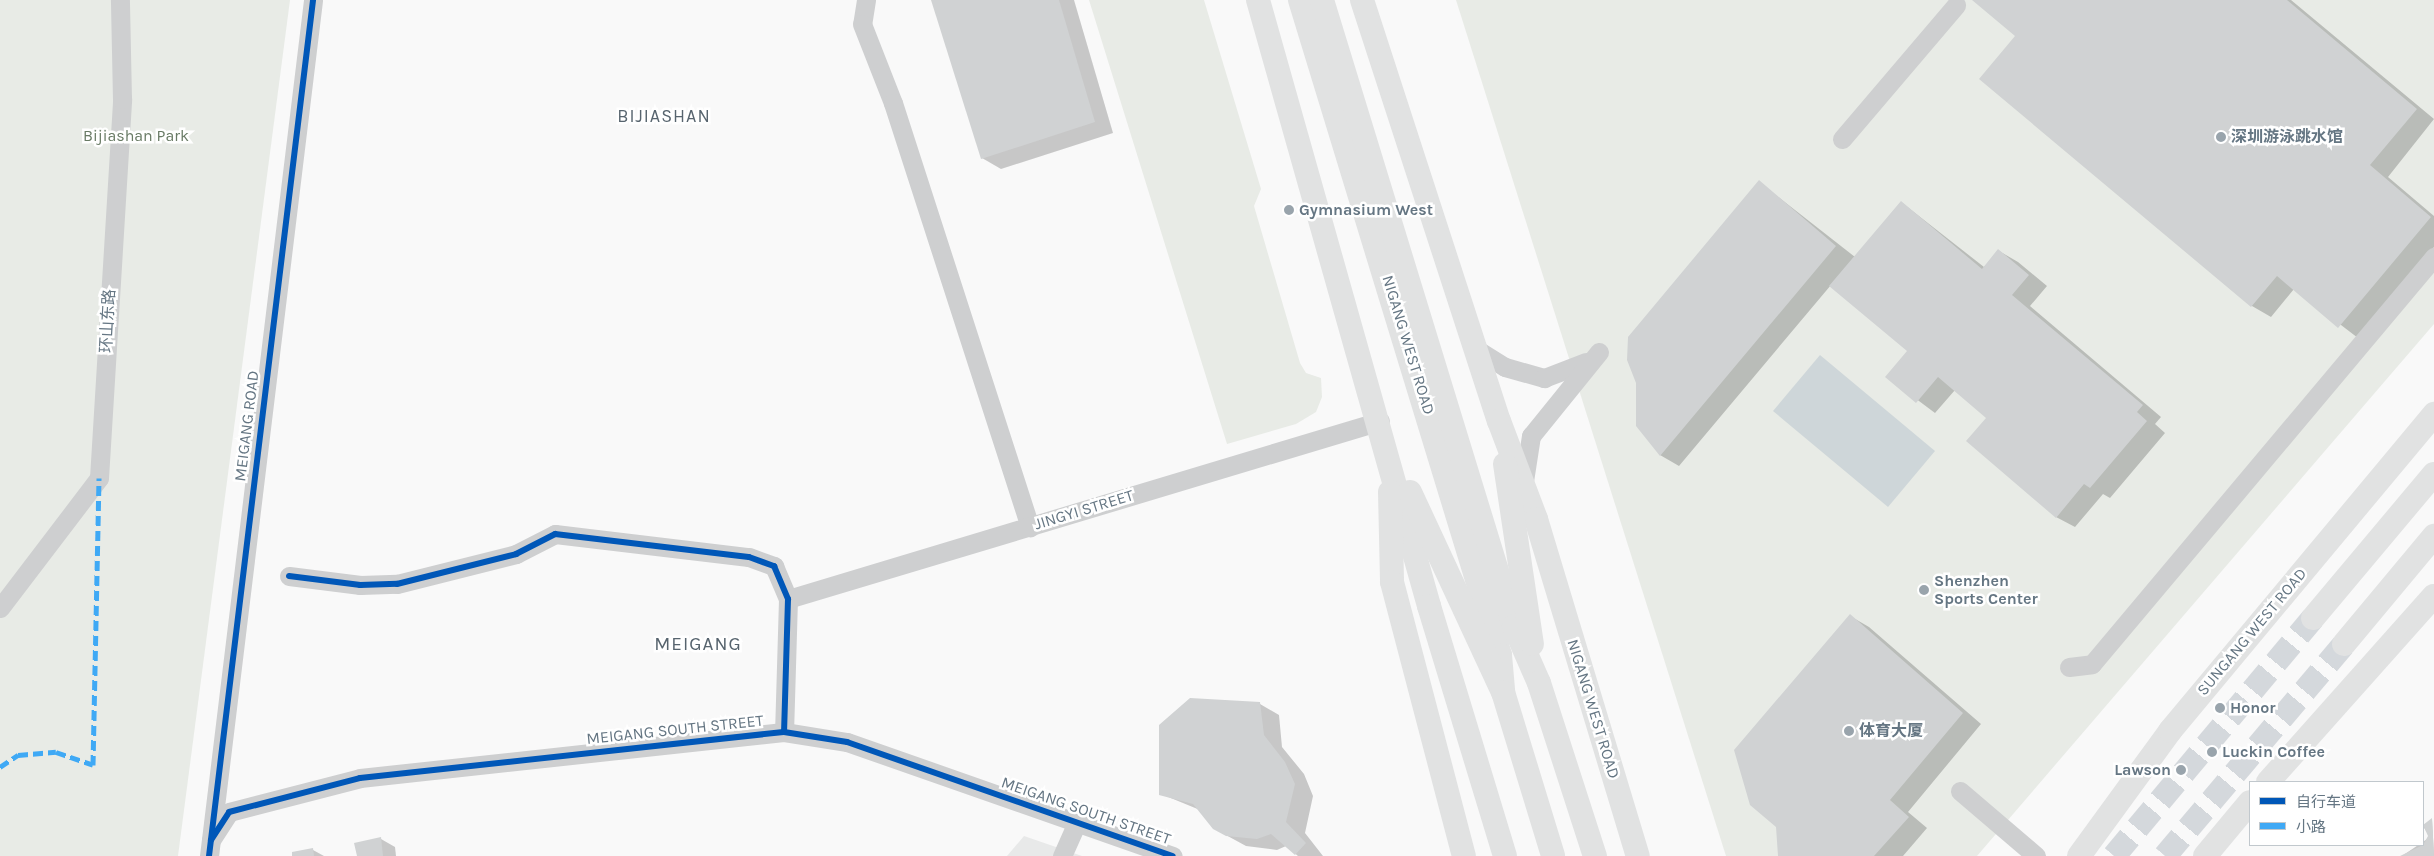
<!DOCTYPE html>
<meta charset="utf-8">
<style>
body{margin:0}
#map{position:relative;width:2434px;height:856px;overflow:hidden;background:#f9f9f9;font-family:Karla,"Noto Sans SC",sans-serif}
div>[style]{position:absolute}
.built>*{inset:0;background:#e8e9e9}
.green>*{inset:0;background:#e8ebe6}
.water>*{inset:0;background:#ced6d9}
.shadow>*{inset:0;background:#0003}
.building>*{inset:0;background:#d0d2d3}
.major-tunnel>*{height:24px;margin-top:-12px;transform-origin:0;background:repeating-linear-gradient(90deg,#d4d8dc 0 24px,transparent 0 36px)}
.minor>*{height:19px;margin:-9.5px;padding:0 9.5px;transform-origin:9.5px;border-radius:9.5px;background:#cecfd0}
.major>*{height:24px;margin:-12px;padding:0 12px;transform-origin:12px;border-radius:12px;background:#e1e2e2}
.quiet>*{height:5px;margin-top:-2.5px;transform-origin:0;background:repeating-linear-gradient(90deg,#3fa9f5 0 10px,transparent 0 15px)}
.cycleway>*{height:6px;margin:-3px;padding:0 3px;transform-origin:3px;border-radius:3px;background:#0057b8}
.dots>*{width:14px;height:14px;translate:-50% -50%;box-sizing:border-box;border:2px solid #fff;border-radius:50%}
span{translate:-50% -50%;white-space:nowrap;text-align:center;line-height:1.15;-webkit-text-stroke:5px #fff;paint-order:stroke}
.park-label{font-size:16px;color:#687a64}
.poi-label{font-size:16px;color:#657683;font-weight:700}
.left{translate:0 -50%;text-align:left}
.right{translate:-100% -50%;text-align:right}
.street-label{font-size:16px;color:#657683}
.neighbourhood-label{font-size:18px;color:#57646e;letter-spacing:1px}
.quarter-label{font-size:19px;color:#57646e;letter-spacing:1px}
.legend{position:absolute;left:2249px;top:781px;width:175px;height:65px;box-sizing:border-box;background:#fff;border:1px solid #c1c8cd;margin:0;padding:6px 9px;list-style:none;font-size:15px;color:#657683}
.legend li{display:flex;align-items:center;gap:10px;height:25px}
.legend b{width:25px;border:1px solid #c1c8cd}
</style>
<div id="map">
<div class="built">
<div style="clip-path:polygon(1024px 836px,1082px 856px,1007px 856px)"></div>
</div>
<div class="green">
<div style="clip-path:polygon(0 0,290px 0,178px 856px,0 856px)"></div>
<div style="clip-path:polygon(1089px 0,1204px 0,1261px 189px,1254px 206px,1300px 363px,1306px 373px,1321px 378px,1322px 397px,1316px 412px,1296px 424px,1227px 444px)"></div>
<div style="clip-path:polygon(1456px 0,2434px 0,2434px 324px,1977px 856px,1726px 856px)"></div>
</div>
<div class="water">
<div style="clip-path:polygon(1820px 355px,1935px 451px,1888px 507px,1773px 411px)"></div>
</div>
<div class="shadow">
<div style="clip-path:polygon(932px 0,1074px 0,1113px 133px,1001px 169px,982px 158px)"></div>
<div style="clip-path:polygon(1974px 0,2291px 0,2434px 119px,2388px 177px,2434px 216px,2434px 247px,2358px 338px,2294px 289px,2271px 317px,2252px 306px,1981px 79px,2017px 36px)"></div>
<div style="clip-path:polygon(1759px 182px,1855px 257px,1901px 202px,1984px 267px,1999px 251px,2018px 262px,2047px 286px,2030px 306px,2161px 417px,2155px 424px,2165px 433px,2110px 498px,2103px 494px,2075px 527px,2056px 517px,1988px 418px,1955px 390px,1935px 413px,1887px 377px,1909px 351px,1831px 285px,1679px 466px,1660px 455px)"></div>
<div style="clip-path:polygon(1850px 616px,1869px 627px,1981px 724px,1908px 812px,1927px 828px,1903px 856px,1779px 856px)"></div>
<div style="clip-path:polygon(1260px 704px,1279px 715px,1282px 747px,1304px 774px,1313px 796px,1305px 833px,1323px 856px,1298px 856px,1286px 846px,1277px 850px,1246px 846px,1213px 828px,1200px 810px,1161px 794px)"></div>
<div style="clip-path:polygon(2432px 819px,2434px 856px,2402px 856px,2430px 837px,2423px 826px)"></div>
<div style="clip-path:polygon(381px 839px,395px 847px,396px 856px,358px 856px)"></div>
<div style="clip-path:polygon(313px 850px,324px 856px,294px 856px)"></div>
</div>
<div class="building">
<div style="clip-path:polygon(931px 0,1059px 0,1095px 122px,981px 159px)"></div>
<div style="clip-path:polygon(1972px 0,2287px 0,2417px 109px,2370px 165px,2431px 217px,2338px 328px,2277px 276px,2251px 307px,1979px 79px,2015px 36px)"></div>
<div style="clip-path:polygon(1759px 180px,1836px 246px,1660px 456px,1636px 426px,1636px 383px,1627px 360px,1628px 337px)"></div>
<div style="clip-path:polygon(1901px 201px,1982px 269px,1998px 249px,2029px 275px,2012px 295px,2143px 405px,2137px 412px,2147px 421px,2090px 488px,2084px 484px,2056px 518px,1966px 441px,1986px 418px,1938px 377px,1916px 403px,1885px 377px,1907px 351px,1829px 286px)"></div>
<div style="clip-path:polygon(1850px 614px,1963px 713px,1890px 800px,1909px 817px,1874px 856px,1778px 856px,1776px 827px,1750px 805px,1734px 750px)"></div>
<div style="clip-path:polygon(1190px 698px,1260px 702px,1264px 735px,1285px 762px,1295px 784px,1286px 822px,1306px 843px,1295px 855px,1271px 834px,1257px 839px,1226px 836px,1213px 829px,1193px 804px,1159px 795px,1159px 725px)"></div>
<div style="clip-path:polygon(2432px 818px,2434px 856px,2400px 856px,2423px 845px,2428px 836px,2423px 825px)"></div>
<div style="clip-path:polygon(381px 837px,383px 856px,357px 856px,354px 843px)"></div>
<div style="clip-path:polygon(313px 848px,314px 856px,292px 856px,292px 852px)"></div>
</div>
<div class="major-tunnel">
<div style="left:2114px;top:856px;width:310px;rotate:-50.1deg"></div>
<div style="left:2165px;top:856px;width:277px;rotate:-49.8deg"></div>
</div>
<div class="minor">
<div style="left:866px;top:0;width:24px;rotate:99deg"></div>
<div style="left:862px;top:24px;width:85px;rotate:68.6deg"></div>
<div style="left:893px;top:103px;width:446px;rotate:72.1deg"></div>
<div style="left:1842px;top:139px;width:176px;rotate:-49.6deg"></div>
<div style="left:1476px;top:349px;width:34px;rotate:32deg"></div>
<div style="left:1505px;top:367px;width:41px;rotate:15.8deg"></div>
<div style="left:1544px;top:378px;width:45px;rotate:-20.9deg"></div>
<div style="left:1524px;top:481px;width:46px;rotate:-81.2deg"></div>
<div style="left:1531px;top:436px;width:108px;rotate:-51deg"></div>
<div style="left:289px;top:576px;width:72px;rotate:7.2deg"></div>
<div style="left:360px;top:585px;width:37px;rotate:-2deg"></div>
<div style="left:397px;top:584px;width:123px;rotate:-14.1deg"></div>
<div style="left:516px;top:554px;width:44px;rotate:-27.1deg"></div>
<div style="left:555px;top:534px;width:195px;rotate:6.8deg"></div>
<div style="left:749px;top:557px;width:27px;rotate:20deg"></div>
<div style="left:774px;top:566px;width:36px;rotate:67deg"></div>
<div style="left:788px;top:599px;width:133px;rotate:91.7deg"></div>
<div style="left:788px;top:599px;width:618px;rotate:-16.73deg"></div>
<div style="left:0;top:608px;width:163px;rotate:-52.7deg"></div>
<div style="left:99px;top:478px;width:380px;rotate:-86.5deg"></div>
<div style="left:122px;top:99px;width:99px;rotate:-91.2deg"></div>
<div style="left:2069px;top:667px;width:23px;rotate:-7deg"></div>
<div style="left:2092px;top:664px;width:532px;rotate:-49.96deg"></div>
<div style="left:1960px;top:791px;width:100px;rotate:40.5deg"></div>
<div style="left:211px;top:840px;width:33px;rotate:-57deg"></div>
<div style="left:229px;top:812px;width:135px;rotate:-14.5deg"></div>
<div style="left:360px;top:778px;width:426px;rotate:-6.2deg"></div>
<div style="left:784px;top:732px;width:64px;rotate:9deg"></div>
<div style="left:847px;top:742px;width:345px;rotate:19.3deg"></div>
<div style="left:209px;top:856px;width:862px;rotate:-83.07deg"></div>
<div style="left:1062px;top:856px;width:36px;rotate:-66deg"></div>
</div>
<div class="major">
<div style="left:1258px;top:0;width:630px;rotate:74.24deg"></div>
<div style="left:1429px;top:606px;width:261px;rotate:73.1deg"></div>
<div style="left:1300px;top:0;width:685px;rotate:73.02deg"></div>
<div style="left:1500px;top:655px;width:37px;rotate:85deg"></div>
<div style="left:1322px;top:0;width:655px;rotate:72.95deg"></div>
<div style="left:1514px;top:626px;width:62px;rotate:66.3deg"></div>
<div style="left:1539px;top:683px;width:182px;rotate:72.1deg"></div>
<div style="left:1362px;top:0;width:443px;rotate:72deg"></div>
<div style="left:1499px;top:421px;width:105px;rotate:69.3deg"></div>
<div style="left:1536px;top:519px;width:352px;rotate:73.2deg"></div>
<div style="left:1505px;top:464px;width:182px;rotate:81.5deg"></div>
<div style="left:1390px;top:492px;width:90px;rotate:88.7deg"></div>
<div style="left:1392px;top:582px;width:283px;rotate:75.3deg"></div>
<div style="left:1410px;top:492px;width:221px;rotate:65.1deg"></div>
<div style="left:1503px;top:692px;width:171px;rotate:73deg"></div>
<div style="left:2313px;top:618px;width:188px;rotate:-50deg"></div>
<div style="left:2344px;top:644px;width:141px;rotate:-50.2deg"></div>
<div style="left:2268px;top:782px;width:249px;rotate:-48.3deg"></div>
<div style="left:2079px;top:856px;width:155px;rotate:-53.9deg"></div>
<div style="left:2170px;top:731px;width:413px;rotate:-50.2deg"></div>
<div style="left:2205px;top:856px;width:70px;rotate:-50.2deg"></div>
</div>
<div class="quiet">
<div style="left:0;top:767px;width:22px;rotate:-34deg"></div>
<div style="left:18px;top:755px;width:38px;rotate:-5deg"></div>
<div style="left:56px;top:752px;width:39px;rotate:19deg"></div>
<div style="left:93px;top:765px;width:287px;rotate:-88.8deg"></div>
</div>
<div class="cycleway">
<div style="left:289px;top:576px;width:72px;rotate:7.2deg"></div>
<div style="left:360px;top:585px;width:37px;rotate:-2deg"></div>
<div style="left:397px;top:584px;width:123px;rotate:-14.1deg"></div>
<div style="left:516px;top:554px;width:44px;rotate:-27.1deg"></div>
<div style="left:555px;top:534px;width:195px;rotate:6.8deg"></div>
<div style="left:749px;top:557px;width:27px;rotate:20deg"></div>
<div style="left:774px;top:566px;width:36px;rotate:67deg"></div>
<div style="left:788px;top:599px;width:133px;rotate:91.7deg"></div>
<div style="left:211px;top:840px;width:33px;rotate:-57deg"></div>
<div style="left:229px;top:812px;width:135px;rotate:-14.5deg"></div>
<div style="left:360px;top:778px;width:426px;rotate:-6.2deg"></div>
<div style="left:784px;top:732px;width:64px;rotate:9deg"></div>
<div style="left:847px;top:742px;width:345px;rotate:19.3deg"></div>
<div style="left:209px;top:856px;width:862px;rotate:-83.07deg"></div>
</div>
<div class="dots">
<div style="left:2221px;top:137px;background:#99a4ac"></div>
<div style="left:1289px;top:210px;background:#99a4ac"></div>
<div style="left:1924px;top:590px;background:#99a4ac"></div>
<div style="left:2220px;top:708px;background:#99a4ac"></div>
<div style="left:1849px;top:731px;background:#99a4ac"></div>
<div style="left:2212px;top:752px;background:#99a4ac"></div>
<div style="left:2181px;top:770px;background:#99a4ac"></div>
</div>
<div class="park-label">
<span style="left:136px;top:136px">Bijiashan Park</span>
</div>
<div class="poi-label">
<span class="left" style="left:2231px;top:137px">深圳游泳跳水馆</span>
<span class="left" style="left:1299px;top:210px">Gymnasium West</span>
<span class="left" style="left:1934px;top:590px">Shenzhen<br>Sports Center</span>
<span class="left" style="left:2230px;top:708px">Honor</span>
<span class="left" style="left:1859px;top:731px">体育大厦</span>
<span class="left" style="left:2222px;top:752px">Luckin Coffee</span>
<span class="right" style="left:2171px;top:770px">Lawson</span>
</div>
<div class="street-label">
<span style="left:108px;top:321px;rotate:-87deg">环山东路</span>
<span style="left:1408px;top:345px;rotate:73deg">NIGANG WEST ROAD</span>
<span style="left:247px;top:426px;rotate:-83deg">MEIGANG ROAD</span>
<span style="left:1084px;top:510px;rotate:-17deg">JINGYI STREET</span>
<span style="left:2252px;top:632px;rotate:-50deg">SUNGANG WEST ROAD</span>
<span style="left:1593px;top:709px;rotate:73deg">NIGANG WEST ROAD</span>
<span style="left:675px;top:730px;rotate:-6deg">MEIGANG SOUTH STREET</span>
<span style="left:1086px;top:811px;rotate:19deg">MEIGANG SOUTH STREET</span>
</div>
<div class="neighbourhood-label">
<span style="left:664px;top:116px">BIJIASHAN</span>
</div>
<div class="quarter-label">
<span style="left:698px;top:645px">MEIGANG</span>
</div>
<ul class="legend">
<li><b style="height:6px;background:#0057b8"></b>自行车道</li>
<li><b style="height:6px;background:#3fa9f5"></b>小路</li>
</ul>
</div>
